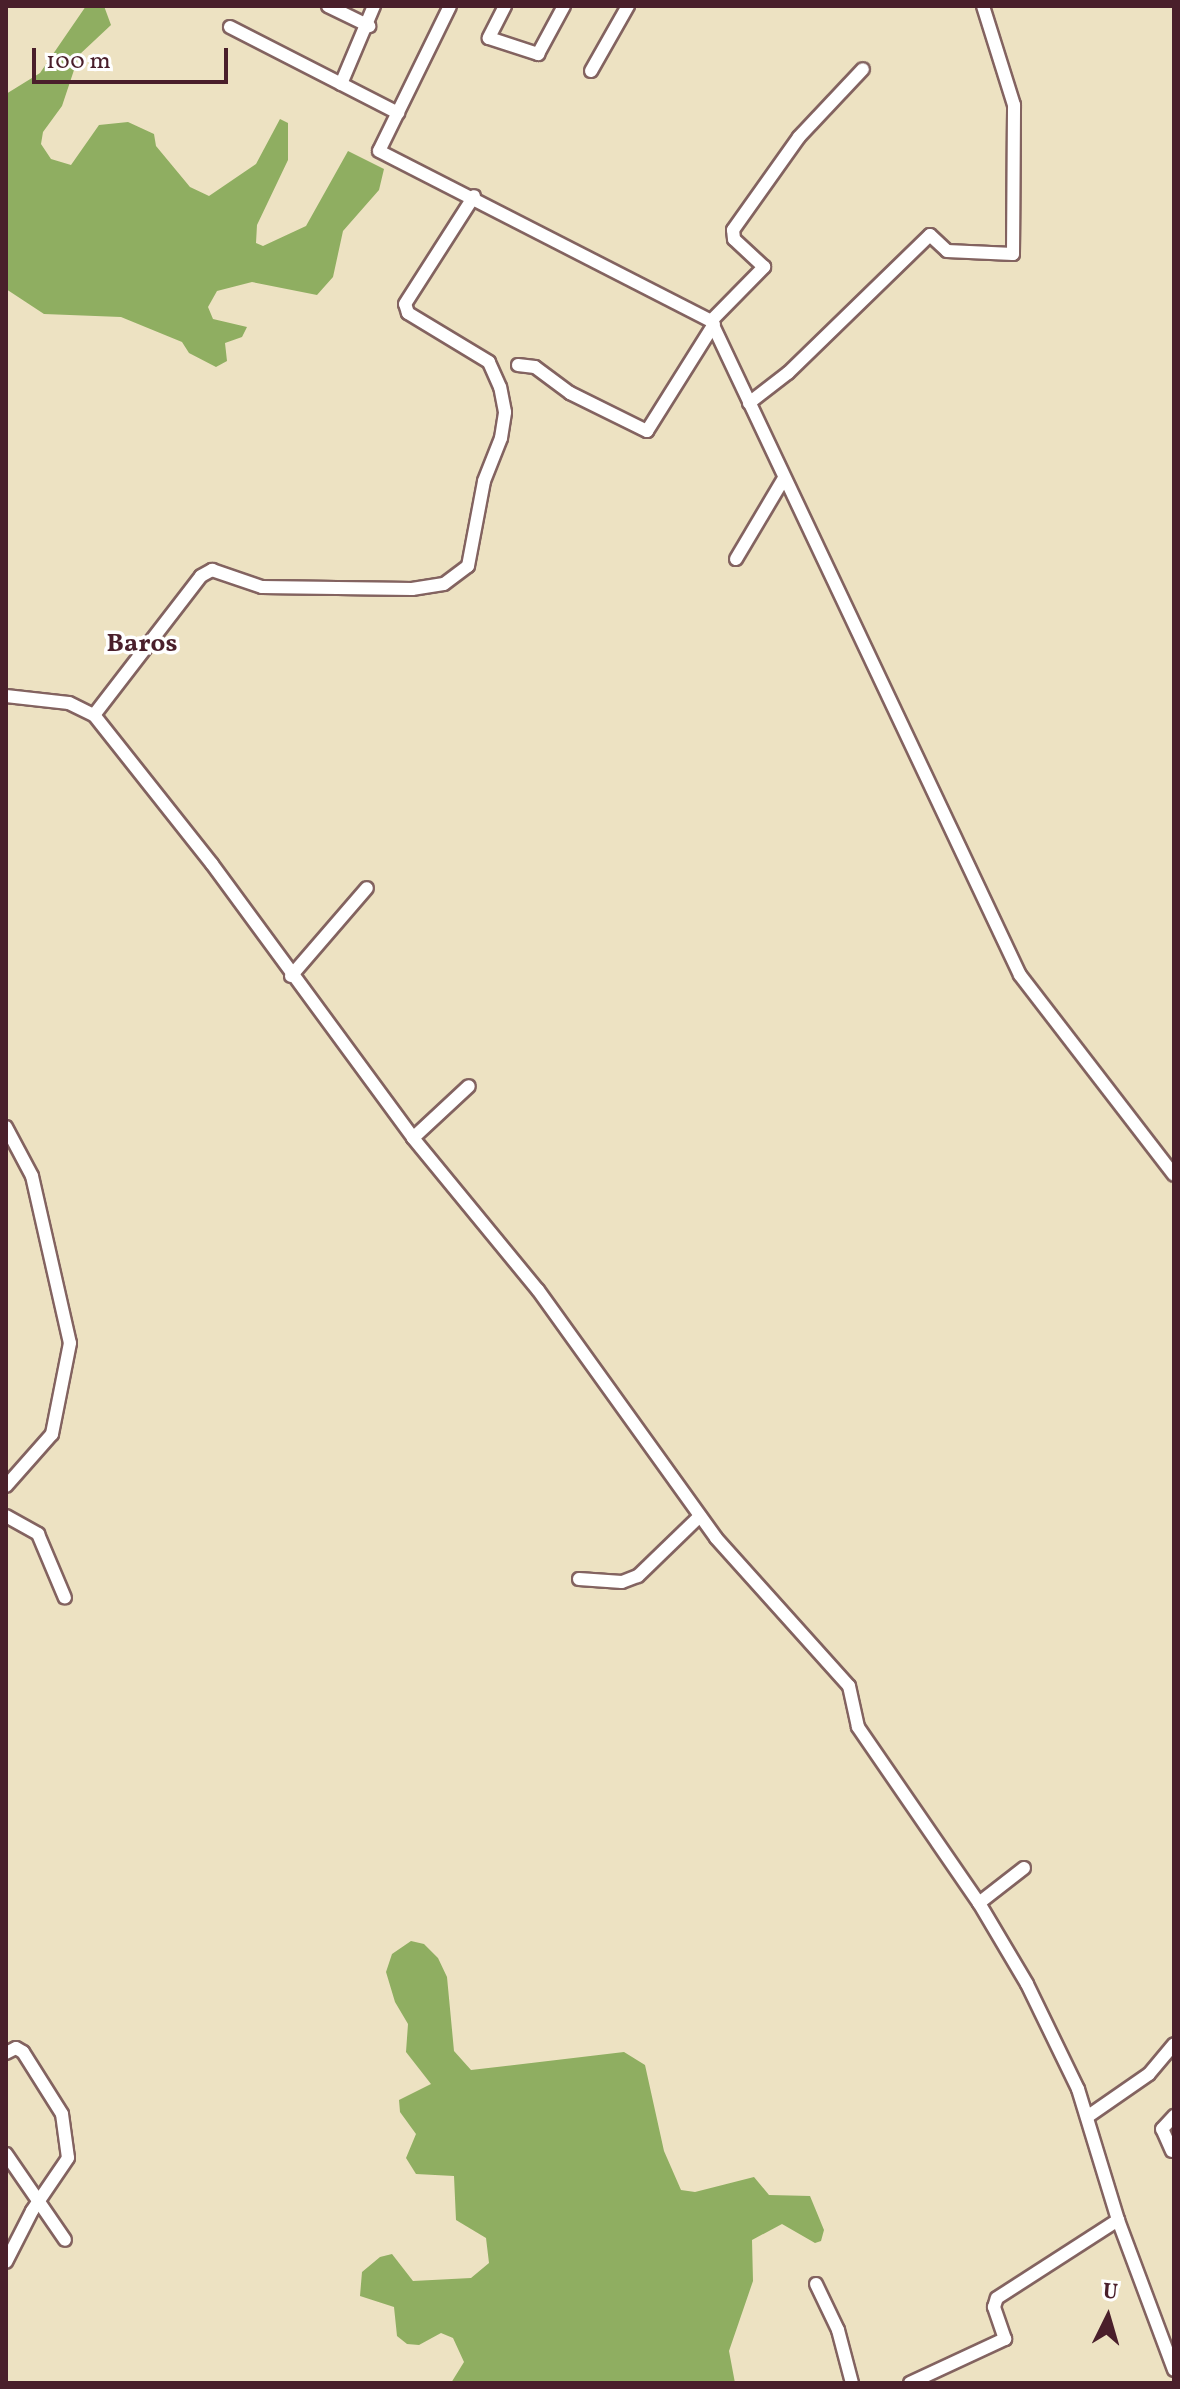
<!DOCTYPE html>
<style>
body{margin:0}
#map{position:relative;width:1180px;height:2389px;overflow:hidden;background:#ede2c2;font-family:Vollkorn,serif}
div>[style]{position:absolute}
.forest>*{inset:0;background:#8fae61}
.roads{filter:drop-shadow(2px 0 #836360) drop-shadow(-2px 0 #836360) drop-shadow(0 2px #836360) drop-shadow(0 -2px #836360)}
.minor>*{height:12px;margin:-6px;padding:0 6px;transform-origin:6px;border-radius:6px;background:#fff}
span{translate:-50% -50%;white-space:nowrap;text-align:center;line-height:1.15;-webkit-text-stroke:7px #fff;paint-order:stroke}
.quarter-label{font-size:26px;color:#4a1f2b;font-weight:700}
.frame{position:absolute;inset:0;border:8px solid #4a1f2b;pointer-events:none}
.north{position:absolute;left:1068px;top:2277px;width:80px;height:80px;-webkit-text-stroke:6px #fff;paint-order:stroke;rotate:5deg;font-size:22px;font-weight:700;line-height:32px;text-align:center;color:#4a1f2b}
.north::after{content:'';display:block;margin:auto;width:28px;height:36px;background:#4a1f2b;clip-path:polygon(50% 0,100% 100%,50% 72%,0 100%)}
.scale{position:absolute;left:32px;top:48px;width:196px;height:36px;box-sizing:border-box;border:4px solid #4a1f2b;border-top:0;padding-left:10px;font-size:24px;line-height:28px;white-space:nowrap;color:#4a1f2b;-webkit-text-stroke:6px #fff;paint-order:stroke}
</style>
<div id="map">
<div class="forest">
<div style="clip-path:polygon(86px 6px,104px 6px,111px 25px,79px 55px,62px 106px,43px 132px,41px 144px,51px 159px,71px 165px,99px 125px,128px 122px,154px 134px,156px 146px,190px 187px,209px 196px,256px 164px,280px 119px,288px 123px,288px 160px,257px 225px,256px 243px,263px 246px,306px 226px,348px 151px,384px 169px,379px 190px,343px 231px,333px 277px,317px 295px,252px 282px,217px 291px,208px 307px,213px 319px,247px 327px,242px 337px,225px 343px,227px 361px,216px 367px,189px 353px,182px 342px,121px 317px,44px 314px,6px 289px,6px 94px,40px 73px)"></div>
<div style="clip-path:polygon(411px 1941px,424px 1944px,438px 1958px,447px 1977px,454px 2051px,471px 2070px,624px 2052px,645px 2065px,664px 2151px,681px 2190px,695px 2192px,754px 2177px,769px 2195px,810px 2196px,824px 2230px,821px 2241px,815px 2243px,782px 2224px,752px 2240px,753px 2281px,729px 2351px,735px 2383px,451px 2383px,464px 2362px,453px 2338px,441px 2333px,419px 2345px,407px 2344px,397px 2336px,394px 2307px,360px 2296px,362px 2272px,380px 2257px,392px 2254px,413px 2281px,471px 2278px,489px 2263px,486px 2238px,456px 2220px,454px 2176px,416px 2174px,406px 2158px,416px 2134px,400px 2112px,399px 2100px,431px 2084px,406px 2052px,408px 2024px,395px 2002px,386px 1972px,392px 1954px)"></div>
</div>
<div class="roads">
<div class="minor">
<div style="left:328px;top:6px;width:46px;rotate:26deg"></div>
<div style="left:450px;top:6px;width:161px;rotate:116.1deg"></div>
<div style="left:379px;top:151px;width:373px;rotate:27.1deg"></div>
<div style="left:711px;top:321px;width:723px;rotate:64.71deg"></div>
<div style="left:1020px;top:975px;width:252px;rotate:52.4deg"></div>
<div style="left:505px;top:6px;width:36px;rotate:117deg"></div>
<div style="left:489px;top:38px;width:52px;rotate:18.1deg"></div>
<div style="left:538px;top:54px;width:55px;rotate:-61.6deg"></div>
<div style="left:230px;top:27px;width:189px;rotate:27.1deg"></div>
<div style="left:591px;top:71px;width:75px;rotate:-60.4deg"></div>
<div style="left:341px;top:84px;width:85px;rotate:-67.1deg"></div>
<div style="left:711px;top:321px;width:76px;rotate:-45.5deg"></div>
<div style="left:764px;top:267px;width:41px;rotate:-137deg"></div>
<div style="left:734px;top:239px;width:9px;rotate:-96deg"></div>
<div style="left:733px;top:230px;width:114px;rotate:-54.6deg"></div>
<div style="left:799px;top:137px;width:93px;rotate:-46.7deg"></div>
<div style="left:518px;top:365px;width:17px;rotate:7deg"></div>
<div style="left:535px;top:367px;width:44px;rotate:36.6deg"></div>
<div style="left:570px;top:393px;width:86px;rotate:26.3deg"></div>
<div style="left:647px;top:431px;width:126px;rotate:-57.9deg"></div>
<div style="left:749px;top:403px;width:49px;rotate:-37.6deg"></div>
<div style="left:788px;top:373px;width:198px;rotate:-44.2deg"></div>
<div style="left:930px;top:235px;width:23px;rotate:43deg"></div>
<div style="left:947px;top:251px;width:66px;rotate:2.6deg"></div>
<div style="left:1013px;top:254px;width:149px;rotate:-89.6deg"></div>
<div style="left:1014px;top:105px;width:104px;rotate:-107.4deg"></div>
<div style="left:736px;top:559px;width:92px;rotate:-59.3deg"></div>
<div style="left:6px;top:696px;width:63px;rotate:6.3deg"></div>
<div style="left:69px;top:703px;width:28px;rotate:26deg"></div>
<div style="left:94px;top:715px;width:190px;rotate:51.6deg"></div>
<div style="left:212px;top:864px;width:340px;rotate:53.7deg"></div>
<div style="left:413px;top:1138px;width:197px;rotate:50.6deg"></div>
<div style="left:538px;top:1290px;width:305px;rotate:54.3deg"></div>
<div style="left:716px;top:1538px;width:199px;rotate:48.1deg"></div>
<div style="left:849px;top:1686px;width:42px;rotate:77.6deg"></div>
<div style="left:858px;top:1727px;width:214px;rotate:55.5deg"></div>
<div style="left:979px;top:1903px;width:94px;rotate:59.3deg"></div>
<div style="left:1027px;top:1984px;width:117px;rotate:64.1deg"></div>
<div style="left:1078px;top:2089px;width:137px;rotate:73deg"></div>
<div style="left:1118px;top:2220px;width:160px;rotate:69.5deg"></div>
<div style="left:94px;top:715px;width:175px;rotate:-52.4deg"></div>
<div style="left:201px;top:576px;width:13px;rotate:-29deg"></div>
<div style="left:212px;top:570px;width:53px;rotate:18.8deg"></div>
<div style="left:262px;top:587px;width:150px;rotate:0.8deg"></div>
<div style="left:412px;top:589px;width:32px;rotate:-9deg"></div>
<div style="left:444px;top:584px;width:30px;rotate:-37deg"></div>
<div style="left:468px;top:566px;width:86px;rotate:-79.3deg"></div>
<div style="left:484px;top:481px;width:46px;rotate:-68.4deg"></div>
<div style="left:501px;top:438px;width:26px;rotate:-81deg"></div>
<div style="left:505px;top:412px;width:25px;rotate:-101deg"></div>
<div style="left:500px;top:387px;width:27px;rotate:-114deg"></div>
<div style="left:489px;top:362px;width:95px;rotate:-148.8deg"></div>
<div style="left:408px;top:313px;width:9px;rotate:-108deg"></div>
<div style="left:405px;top:304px;width:128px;rotate:-57.4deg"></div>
<div style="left:291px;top:976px;width:116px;rotate:-49.2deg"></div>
<div style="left:6px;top:1127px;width:55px;rotate:62deg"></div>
<div style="left:32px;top:1176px;width:171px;rotate:77.2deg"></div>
<div style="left:70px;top:1343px;width:93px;rotate:101.2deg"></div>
<div style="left:52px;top:1434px;width:69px;rotate:131.5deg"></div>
<div style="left:413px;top:1138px;width:76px;rotate:-42.9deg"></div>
<div style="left:6px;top:1516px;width:37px;rotate:29deg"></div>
<div style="left:38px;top:1534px;width:69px;rotate:67.1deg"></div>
<div style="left:579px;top:1579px;width:43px;rotate:4deg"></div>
<div style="left:622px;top:1582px;width:17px;rotate:-21deg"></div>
<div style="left:638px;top:1576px;width:86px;rotate:-44.1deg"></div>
<div style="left:979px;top:1903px;width:57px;rotate:-37.9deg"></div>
<div style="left:6px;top:2053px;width:11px;rotate:-27deg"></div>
<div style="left:16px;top:2048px;width:8px;rotate:30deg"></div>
<div style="left:23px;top:2052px;width:73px;rotate:57.8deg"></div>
<div style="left:62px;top:2114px;width:44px;rotate:82.2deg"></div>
<div style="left:68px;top:2158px;width:64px;rotate:124.2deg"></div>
<div style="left:32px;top:2211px;width:57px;rotate:117deg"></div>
<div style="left:1087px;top:2117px;width:75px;rotate:-34.7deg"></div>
<div style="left:1149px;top:2074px;width:39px;rotate:-50deg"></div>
<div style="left:1172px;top:2151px;width:24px;rotate:-114deg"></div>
<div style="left:1162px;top:2129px;width:18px;rotate:-47deg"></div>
<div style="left:6px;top:2154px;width:104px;rotate:55.5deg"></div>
<div style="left:816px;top:2284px;width:51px;rotate:64.4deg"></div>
<div style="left:838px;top:2330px;width:55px;rotate:75.2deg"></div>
<div style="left:910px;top:2383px;width:105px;rotate:-24.9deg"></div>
<div style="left:1005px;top:2339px;width:34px;rotate:-109deg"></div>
<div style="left:994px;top:2307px;width:9px;rotate:-72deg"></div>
<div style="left:997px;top:2298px;width:144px;rotate:-32.8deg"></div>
</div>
</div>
<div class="quarter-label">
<span style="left:142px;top:645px">Baros</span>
</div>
<div class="frame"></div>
<div class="north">U</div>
<div class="scale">100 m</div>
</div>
